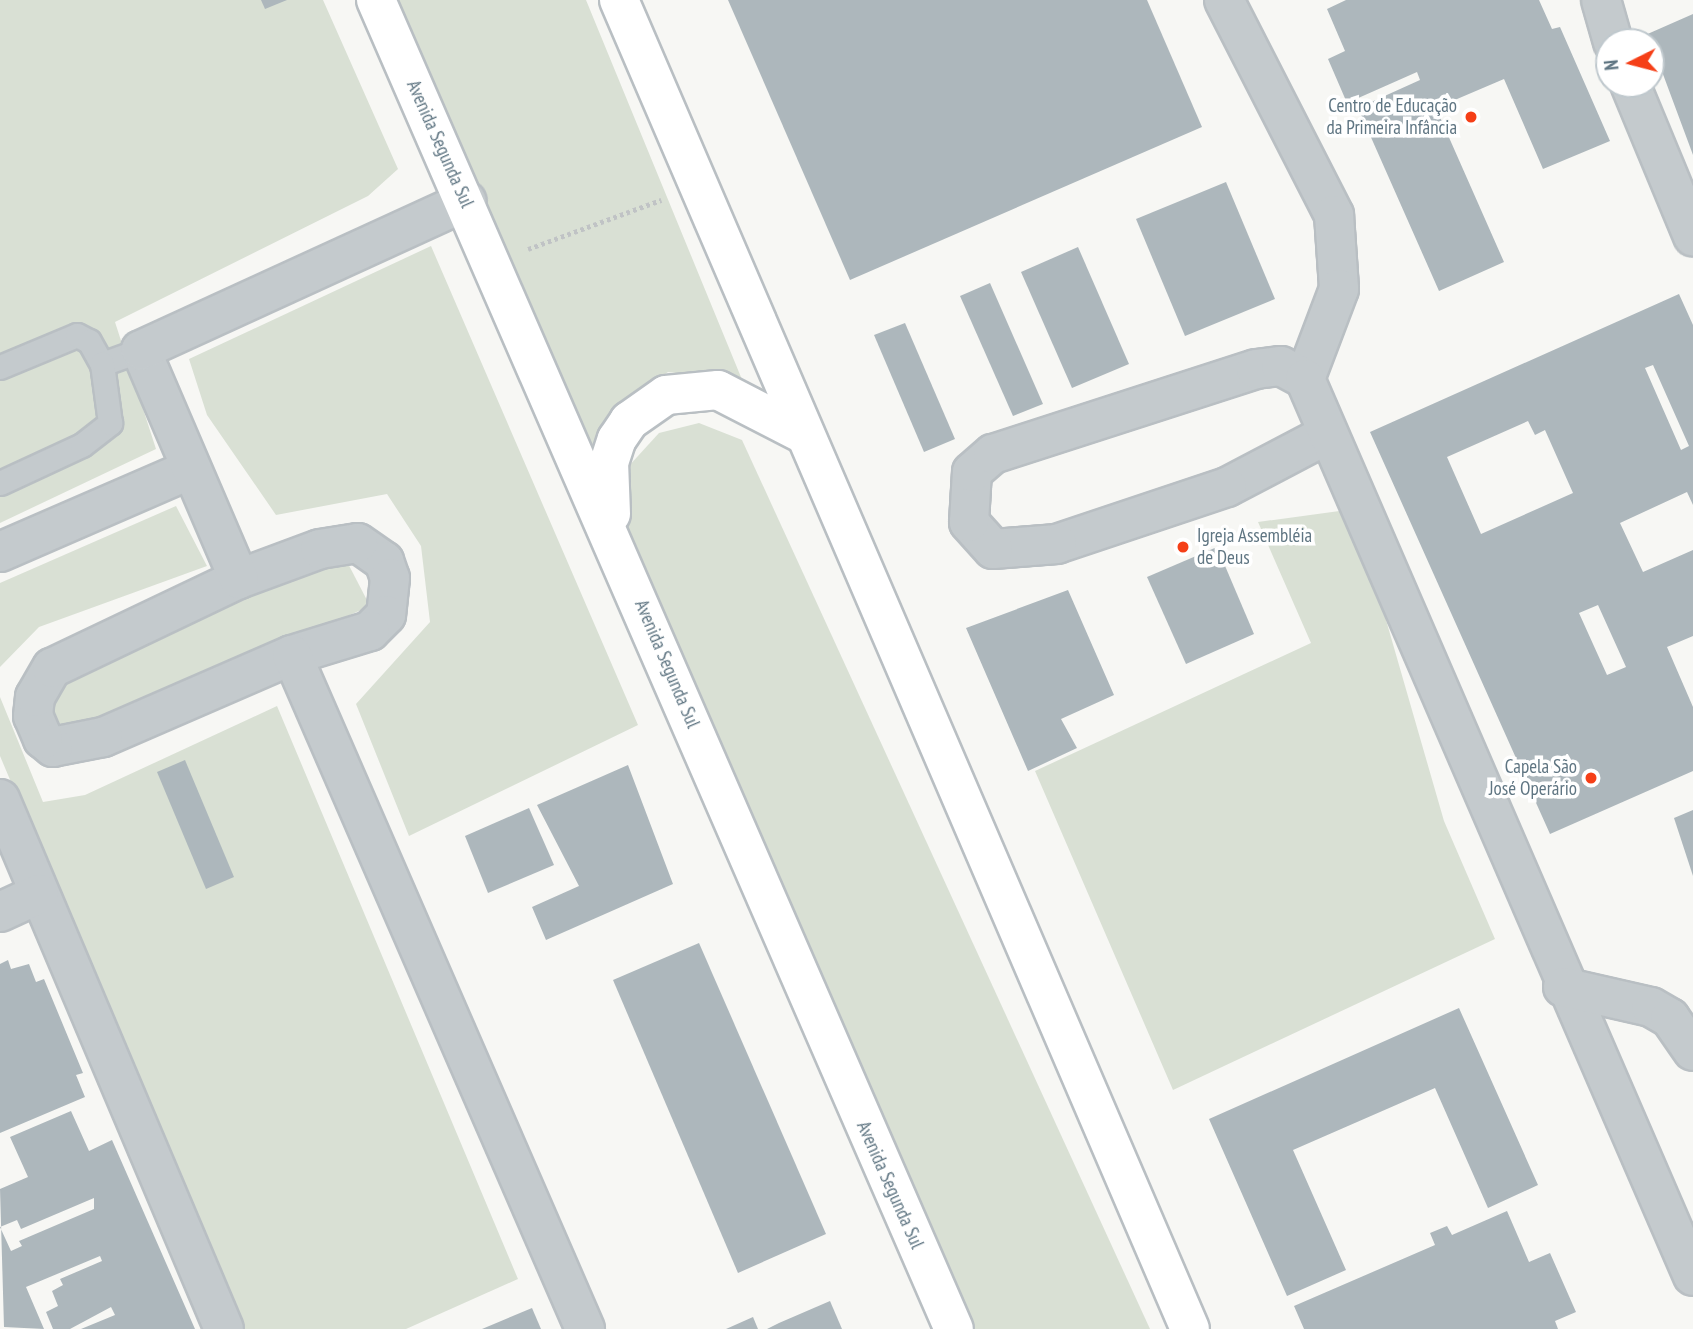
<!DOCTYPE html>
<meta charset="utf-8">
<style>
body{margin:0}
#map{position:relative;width:1693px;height:1329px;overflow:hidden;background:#f7f7f4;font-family:"PT Sans Narrow",sans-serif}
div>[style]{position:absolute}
.green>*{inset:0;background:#d9e0d4}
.building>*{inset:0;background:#adb7bc}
.path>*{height:4.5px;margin-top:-2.25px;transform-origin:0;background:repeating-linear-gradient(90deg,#c0c3c5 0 3.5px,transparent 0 7px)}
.roads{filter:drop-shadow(2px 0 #b9bfc3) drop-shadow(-2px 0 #b9bfc3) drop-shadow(0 2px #b9bfc3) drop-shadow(0 -2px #b9bfc3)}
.lane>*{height:23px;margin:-11.5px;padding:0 11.5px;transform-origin:11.5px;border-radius:11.5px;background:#c4cacd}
.street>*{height:38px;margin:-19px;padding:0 19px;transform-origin:19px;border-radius:19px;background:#c4cacd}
.secondary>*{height:38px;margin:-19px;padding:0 19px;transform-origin:19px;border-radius:19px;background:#fff}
.dots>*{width:19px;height:19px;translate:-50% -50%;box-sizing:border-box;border:4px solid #fff;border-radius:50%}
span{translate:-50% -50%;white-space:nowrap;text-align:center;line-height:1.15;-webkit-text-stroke:7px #fff;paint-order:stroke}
.poi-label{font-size:19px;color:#5f7582}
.right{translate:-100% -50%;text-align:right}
.left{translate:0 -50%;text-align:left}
.street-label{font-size:19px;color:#5f7582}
.north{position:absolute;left:1595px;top:28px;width:70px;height:70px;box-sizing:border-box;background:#fff;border:2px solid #bfc8cd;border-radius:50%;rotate:264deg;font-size:19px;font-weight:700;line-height:28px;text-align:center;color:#5f7582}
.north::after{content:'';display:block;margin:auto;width:24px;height:32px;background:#f53f17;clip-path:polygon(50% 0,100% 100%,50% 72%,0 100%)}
</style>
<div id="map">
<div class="green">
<div style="clip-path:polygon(0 0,323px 0,398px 169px,368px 196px,115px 322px,156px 449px,0 523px)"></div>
<div style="clip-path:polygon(398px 0,586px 0,743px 382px,668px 372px,617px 407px,596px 456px)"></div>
<div style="clip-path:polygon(431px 246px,638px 725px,409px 836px,356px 704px,430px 622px,421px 546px,387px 494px,276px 515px,207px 415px,189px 359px)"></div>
<div style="clip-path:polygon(699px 423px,742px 440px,1150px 1329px,974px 1329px,622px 522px,627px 468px,659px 433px)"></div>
<div style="clip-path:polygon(176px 506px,207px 566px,39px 627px,0 667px,0 583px)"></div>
<div style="clip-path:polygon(1354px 509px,1444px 821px,1495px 939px,1173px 1090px,1035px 771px,1311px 643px,1258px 522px)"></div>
<div style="clip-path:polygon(342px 552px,370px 606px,68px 740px,31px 668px)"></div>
<div style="clip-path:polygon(0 697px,43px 802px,85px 795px,277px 706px,518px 1279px,406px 1329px,242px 1329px,0 756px)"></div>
</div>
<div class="building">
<div style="clip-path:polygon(261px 0,287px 0,265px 9px)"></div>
<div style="clip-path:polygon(728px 0,1147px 0,1202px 127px,850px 280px)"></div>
<div style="clip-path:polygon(1346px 0,1539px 0,1552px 29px,1560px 27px,1610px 141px,1543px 169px,1504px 79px,1436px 108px,1504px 262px,1439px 291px,1358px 108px,1420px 80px,1417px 72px,1347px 103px,1328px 59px,1345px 51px,1327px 9px)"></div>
<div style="clip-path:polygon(1693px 14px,1693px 155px,1651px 42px,1643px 36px)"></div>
<div style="clip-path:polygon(1226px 182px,1275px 299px,1185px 336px,1136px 219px)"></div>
<div style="clip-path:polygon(1078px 247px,1129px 364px,1072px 388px,1021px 272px)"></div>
<div style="clip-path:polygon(990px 283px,1043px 404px,1013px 416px,960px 296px)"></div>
<div style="clip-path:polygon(evenodd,1679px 294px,1693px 325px,1693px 505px,1687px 492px,1620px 523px,1643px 572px,1693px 550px,1693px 636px,1667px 647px,1693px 707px,1693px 771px,1550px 834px,1370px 432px,1679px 294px,1653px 365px,1689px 446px,1681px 450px,1645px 368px,1653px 365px,1679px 294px,1528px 421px,1535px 435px,1545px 430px,1573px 493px,1481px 534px,1447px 457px,1528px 421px,1679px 294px,1598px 605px,1626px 667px,1607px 675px,1579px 613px,1598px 605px)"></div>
<div style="clip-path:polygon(905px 323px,955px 439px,924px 452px,874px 335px)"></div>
<div style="clip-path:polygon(1217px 547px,1254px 634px,1186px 664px,1147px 577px)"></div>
<div style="clip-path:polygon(1068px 590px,1114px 695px,1061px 719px,1077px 748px,1028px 771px,966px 628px)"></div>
<div style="clip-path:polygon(185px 760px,234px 877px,206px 889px,157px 772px)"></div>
<div style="clip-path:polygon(628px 765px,673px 884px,546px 940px,532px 907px,579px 886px,537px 805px)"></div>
<div style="clip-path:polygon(529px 808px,554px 865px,488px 893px,465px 836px)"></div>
<div style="clip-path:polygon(1693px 810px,1693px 876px,1674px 818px)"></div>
<div style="clip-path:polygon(699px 943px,826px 1234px,738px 1273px,613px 980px)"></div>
<div style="clip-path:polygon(8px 960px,11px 969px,29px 964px,36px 982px,44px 979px,83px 1073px,76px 1075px,85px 1097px,0 1133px,0 964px)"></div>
<div style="clip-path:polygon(1459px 1008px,1538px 1185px,1488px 1208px,1435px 1088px,1293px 1150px,1346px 1270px,1287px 1296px,1209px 1119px)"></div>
<div style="clip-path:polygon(evenodd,71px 1111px,89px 1151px,112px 1140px,195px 1329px,81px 1329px,115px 1315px,111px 1307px,70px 1329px,53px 1329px,46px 1312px,58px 1306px,52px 1291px,63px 1285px,60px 1279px,102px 1261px,100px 1256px,26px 1287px,44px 1329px,4px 1327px,0 1189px,28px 1177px,10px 1137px,71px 1111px,94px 1198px,94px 1209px,19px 1241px,22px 1246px,11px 1251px,0 1227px,17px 1220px,21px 1229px,94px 1198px)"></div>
<div style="clip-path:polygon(1507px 1211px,1529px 1262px,1550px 1253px,1576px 1312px,1555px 1321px,1558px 1329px,1304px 1329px,1294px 1306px,1435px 1245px,1430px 1233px,1447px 1226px,1452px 1235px)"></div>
<div style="clip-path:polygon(830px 1301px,842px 1329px,767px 1329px,779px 1323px)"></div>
<div style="clip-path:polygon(532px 1308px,541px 1329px,482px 1329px)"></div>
<div style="clip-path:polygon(753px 1317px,758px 1329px,726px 1329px)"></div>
</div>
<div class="path">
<div style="left:528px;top:249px;width:142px;rotate:-20.2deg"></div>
</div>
<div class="roads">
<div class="lane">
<div style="left:0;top:367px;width:83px;rotate:-22.6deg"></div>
<div style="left:77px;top:335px;width:13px;rotate:27deg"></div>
<div style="left:89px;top:341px;width:26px;rotate:61deg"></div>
<div style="left:102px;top:364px;width:41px;rotate:-19.7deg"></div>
<div style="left:0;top:483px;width:90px;rotate:-24.9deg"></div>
<div style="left:82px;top:445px;width:36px;rotate:-38deg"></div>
<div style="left:110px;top:423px;width:60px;rotate:-97.7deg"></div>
</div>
<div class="street">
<div style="left:1224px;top:0;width:242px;rotate:62.9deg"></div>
<div style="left:1334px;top:215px;width:74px;rotate:86.1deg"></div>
<div style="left:1339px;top:289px;width:96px;rotate:110.7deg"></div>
<div style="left:1601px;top:0;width:44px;rotate:74.1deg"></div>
<div style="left:1630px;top:84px;width:165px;rotate:67.5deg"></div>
<div style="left:1328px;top:434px;width:114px;rotate:152.3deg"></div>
<div style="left:1227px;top:487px;width:179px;rotate:161.5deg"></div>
<div style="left:1057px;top:544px;width:64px;rotate:175.5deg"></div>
<div style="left:993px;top:549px;width:36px;rotate:-132deg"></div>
<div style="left:969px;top:522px;width:50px;rotate:-86.6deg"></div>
<div style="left:972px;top:472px;width:28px;rotate:-41deg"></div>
<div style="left:993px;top:454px;width:276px;rotate:-17.9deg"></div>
<div style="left:1256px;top:369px;width:25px;rotate:-7deg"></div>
<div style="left:1281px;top:366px;width:27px;rotate:28deg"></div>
<div style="left:1305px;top:379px;width:977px;rotate:66.61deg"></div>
<div style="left:358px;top:543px;width:32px;rotate:35deg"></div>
<div style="left:384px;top:561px;width:18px;rotate:71deg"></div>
<div style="left:390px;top:578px;width:37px;rotate:96deg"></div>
<div style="left:386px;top:615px;width:23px;rotate:135deg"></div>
<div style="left:370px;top:631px;width:82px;rotate:162.9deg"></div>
<div style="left:292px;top:655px;width:206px;rotate:156.5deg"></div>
<div style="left:103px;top:737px;width:51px;rotate:168.7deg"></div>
<div style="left:53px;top:747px;width:13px;rotate:-141deg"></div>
<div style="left:43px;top:739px;width:25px;rotate:-113deg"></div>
<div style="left:33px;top:716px;width:19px;rotate:-84deg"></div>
<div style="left:35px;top:697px;width:34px;rotate:-60deg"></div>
<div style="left:52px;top:668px;width:207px;rotate:-25.5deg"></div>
<div style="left:239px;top:579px;width:86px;rotate:-20.3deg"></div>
<div style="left:320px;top:549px;width:38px;rotate:-9deg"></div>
<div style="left:0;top:552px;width:208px;rotate:-23.5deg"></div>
<div style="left:239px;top:579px;width:249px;rotate:-113.2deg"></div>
<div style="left:141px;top:350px;width:358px;rotate:-24.6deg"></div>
<div style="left:292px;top:655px;width:735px;rotate:66.5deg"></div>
<div style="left:0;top:799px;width:575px;rotate:67.09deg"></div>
<div style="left:0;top:912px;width:43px;rotate:-24.8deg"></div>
<div style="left:1563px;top:987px;width:90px;rotate:12.8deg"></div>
<div style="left:1651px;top:1007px;width:22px;rotate:30deg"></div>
<div style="left:1670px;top:1018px;width:40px;rotate:55.1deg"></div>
</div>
<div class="secondary">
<div style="left:376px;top:0;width:1449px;rotate:66.5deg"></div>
<div style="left:619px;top:0;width:1446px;rotate:66.75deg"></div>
<div style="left:611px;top:514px;width:51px;rotate:-92.2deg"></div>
<div style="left:609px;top:463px;width:25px;rotate:-72deg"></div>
<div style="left:617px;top:439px;width:22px;rotate:-56deg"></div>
<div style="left:629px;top:421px;width:45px;rotate:-35.1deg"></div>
<div style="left:666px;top:395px;width:52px;rotate:-5.5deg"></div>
<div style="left:718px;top:390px;width:98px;rotate:27.3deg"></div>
</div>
</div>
<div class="dots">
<div style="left:1471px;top:117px;background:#f53f17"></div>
<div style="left:1183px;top:547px;background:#f53f17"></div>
<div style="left:1591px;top:778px;background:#f53f17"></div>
</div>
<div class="poi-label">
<span class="right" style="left:1457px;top:117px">Centro de Educação<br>da Primeira Infância</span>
<span class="left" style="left:1197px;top:547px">Igreja Assembléia<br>de Deus</span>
<span class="right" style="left:1577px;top:778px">Capela São<br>José Operário</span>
</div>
<div class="street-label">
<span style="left:440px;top:144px;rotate:66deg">Avenida Segunda Sul</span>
<span style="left:667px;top:664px;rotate:67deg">Avenida Segunda Sul</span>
<span style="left:890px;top:1185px;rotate:66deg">Avenida Segunda Sul</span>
</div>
<div class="north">N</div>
</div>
